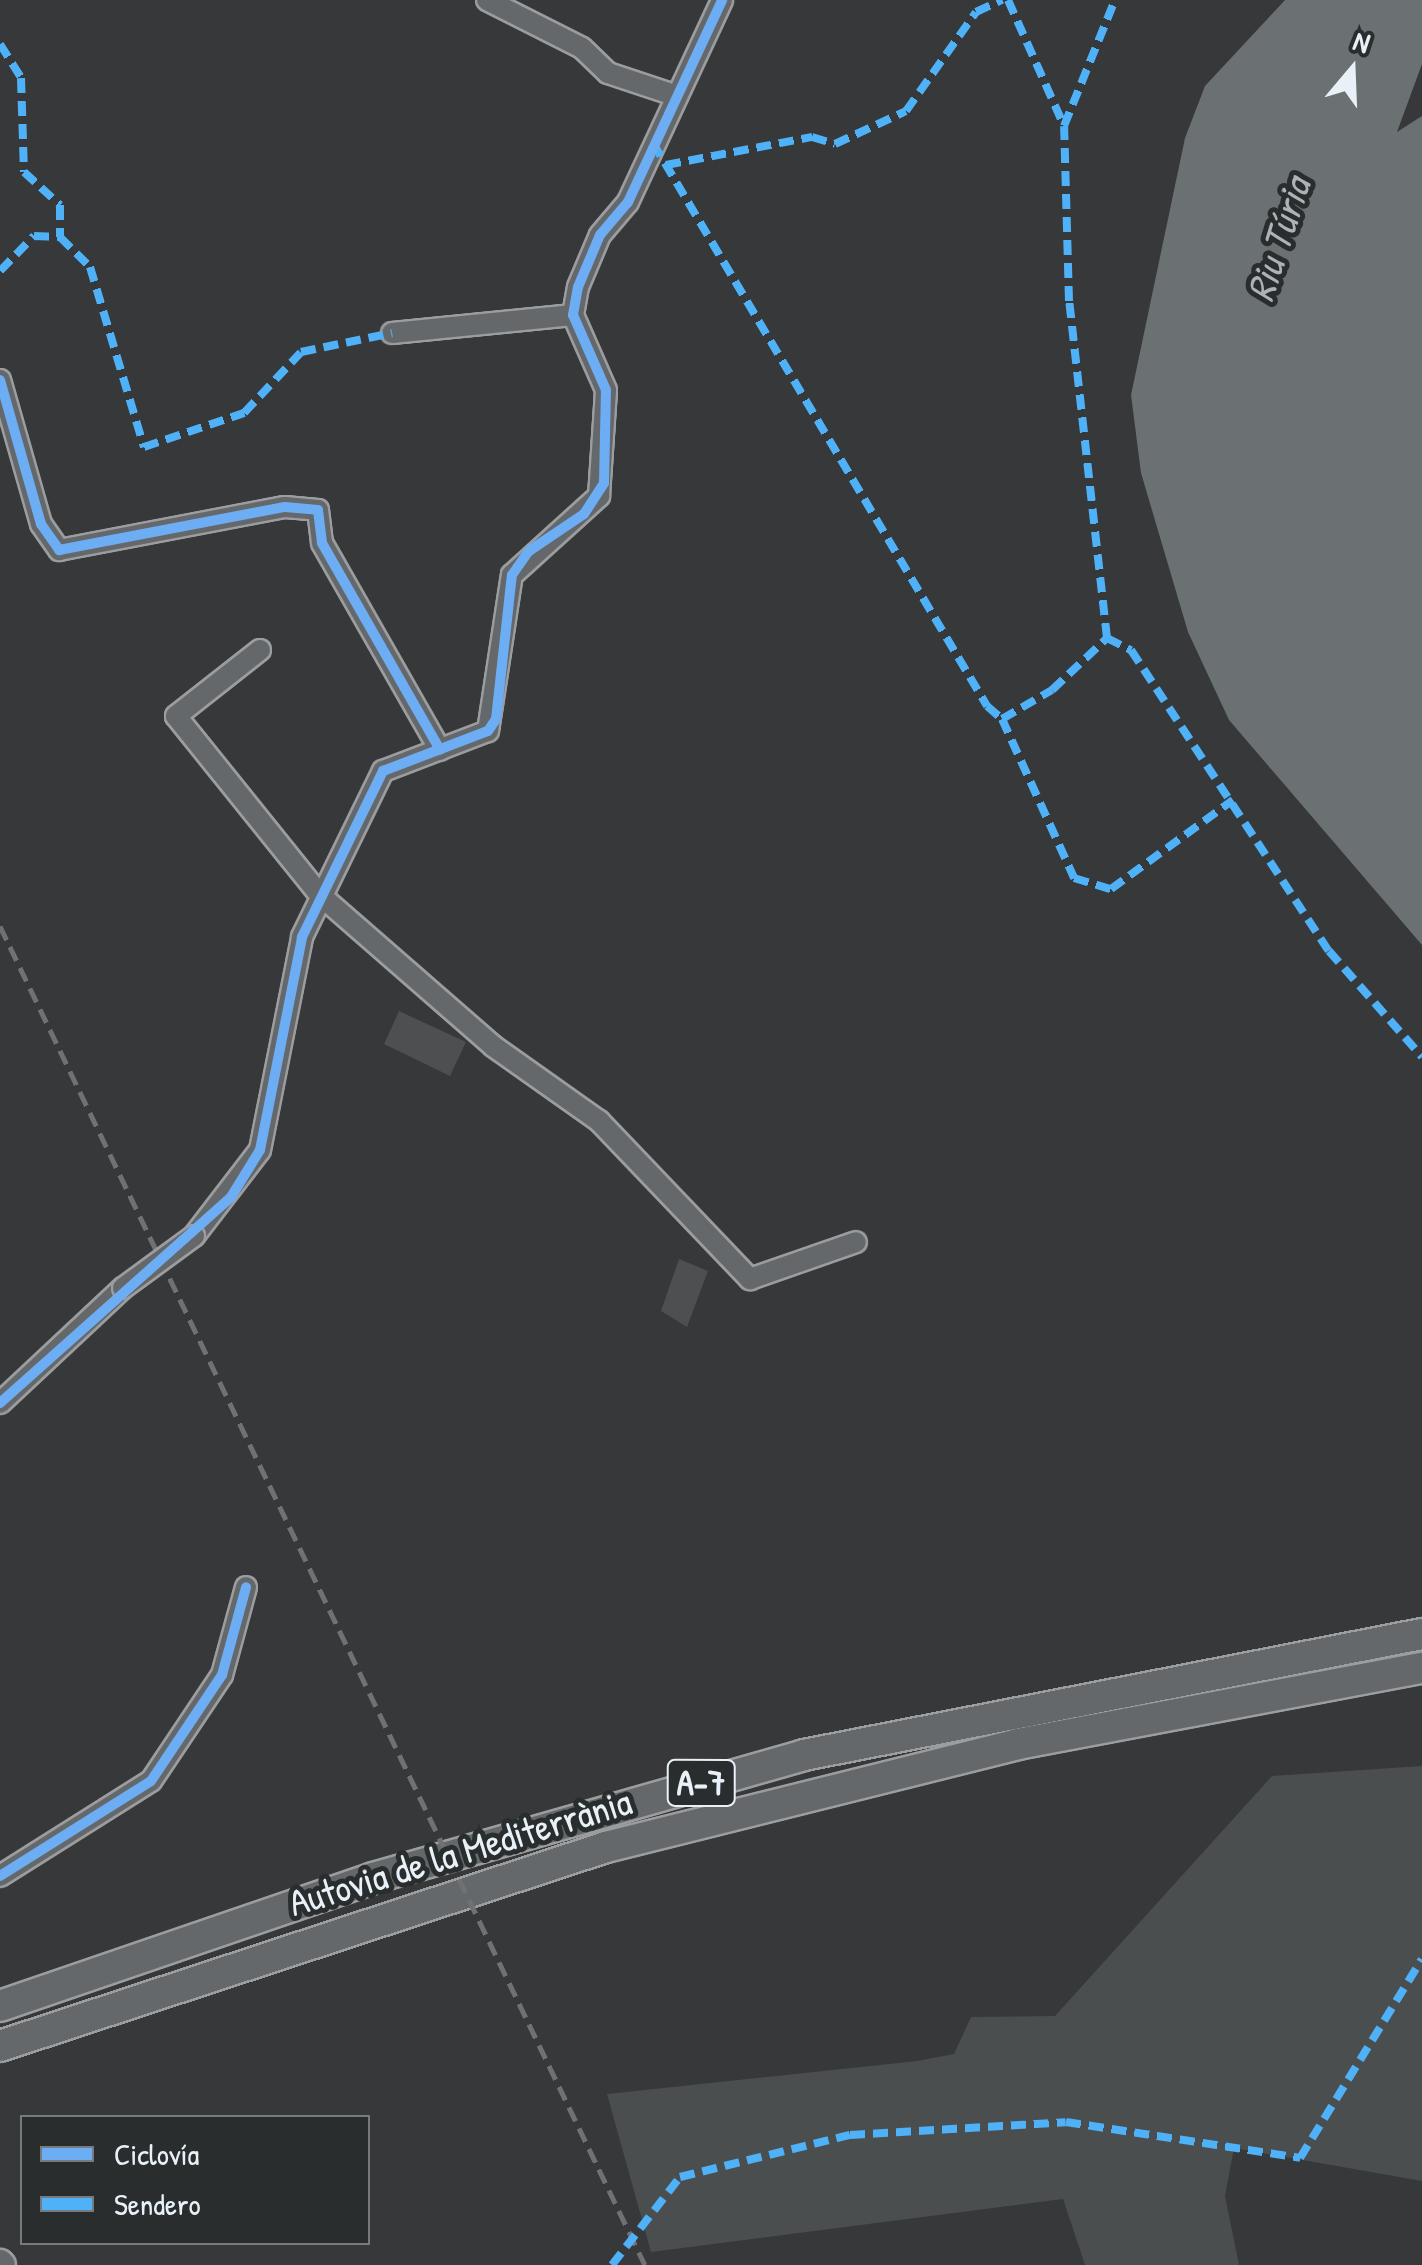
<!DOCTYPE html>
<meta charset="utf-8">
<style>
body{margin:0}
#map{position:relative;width:1422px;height:2265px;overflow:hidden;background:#363839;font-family:"Patrick Hand",sans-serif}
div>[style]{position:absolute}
.green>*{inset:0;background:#4a4e4f}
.water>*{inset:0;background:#6b7073}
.building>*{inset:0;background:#4e4f50}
.roads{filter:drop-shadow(2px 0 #9b9d9f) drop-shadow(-2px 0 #9b9d9f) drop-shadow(0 2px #9b9d9f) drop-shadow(0 -2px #9b9d9f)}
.minor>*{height:20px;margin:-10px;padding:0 10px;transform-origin:10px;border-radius:10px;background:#65686b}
.major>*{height:28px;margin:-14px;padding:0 14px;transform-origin:14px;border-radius:14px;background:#65686b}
.highway>*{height:30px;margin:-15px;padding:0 15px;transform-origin:15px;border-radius:15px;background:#65686b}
.rail>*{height:5px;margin-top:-2.5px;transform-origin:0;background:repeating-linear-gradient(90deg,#6f7172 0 15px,transparent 0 23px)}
.bridges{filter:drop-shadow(2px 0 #9b9d9f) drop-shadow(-2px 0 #9b9d9f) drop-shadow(0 2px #9b9d9f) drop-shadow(0 -2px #9b9d9f)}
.minor-bridge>*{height:20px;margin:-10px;padding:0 10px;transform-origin:10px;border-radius:10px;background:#65686b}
.quiet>*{height:8px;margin-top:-4px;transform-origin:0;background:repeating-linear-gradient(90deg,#4fb1f8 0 15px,transparent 0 23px)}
.cycleway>*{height:10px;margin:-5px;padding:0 5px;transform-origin:5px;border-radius:5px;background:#6dadf4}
span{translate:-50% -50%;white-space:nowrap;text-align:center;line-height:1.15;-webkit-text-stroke:10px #2a2d2e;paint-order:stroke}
.shield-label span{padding:2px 8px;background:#2a2d2e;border:2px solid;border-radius:8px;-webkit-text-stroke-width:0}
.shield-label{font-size:35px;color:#e8f1f8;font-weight:700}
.street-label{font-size:38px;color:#e8f1f8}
.water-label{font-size:40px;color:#acb3b8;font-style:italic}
.legend{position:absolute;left:20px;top:2115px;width:350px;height:130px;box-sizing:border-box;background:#2a2d2e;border:2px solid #767b7f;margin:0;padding:12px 18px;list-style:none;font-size:30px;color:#e8f1f8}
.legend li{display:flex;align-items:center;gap:20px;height:50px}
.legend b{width:50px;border:2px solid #767b7f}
.north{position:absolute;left:1302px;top:20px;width:100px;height:100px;-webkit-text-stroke:8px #2a2d2e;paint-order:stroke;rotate:19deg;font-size:28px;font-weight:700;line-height:40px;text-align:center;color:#e8f1f8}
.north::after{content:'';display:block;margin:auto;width:35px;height:45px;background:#e8f1f8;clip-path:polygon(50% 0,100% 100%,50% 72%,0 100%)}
</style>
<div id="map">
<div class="green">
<div style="clip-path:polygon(1422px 1766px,1422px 2181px,1234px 2148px,1225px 2196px,1239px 2265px,1085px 2265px,1063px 2199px,651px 2252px,607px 2094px,917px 2061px,954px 2054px,971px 2017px,1055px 2016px,1272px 1776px)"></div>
</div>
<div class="water">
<div style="clip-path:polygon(1285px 0,1422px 0,1422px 64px,1397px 132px,1422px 116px,1422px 945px,1229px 720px,1188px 632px,1141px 473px,1131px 395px,1185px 138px,1205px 86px)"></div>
</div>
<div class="building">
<div style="clip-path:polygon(399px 1011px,466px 1042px,450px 1076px,384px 1044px)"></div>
<div style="clip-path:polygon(679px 1259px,708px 1271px,687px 1327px,661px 1311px)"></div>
</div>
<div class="roads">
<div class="minor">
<div style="left:487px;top:0;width:106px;rotate:26.8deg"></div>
<div style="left:582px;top:48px;width:36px;rotate:44deg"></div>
<div style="left:608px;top:73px;width:73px;rotate:18.4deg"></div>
<div style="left:392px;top:333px;width:182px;rotate:-5.7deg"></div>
<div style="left:0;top:380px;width:150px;rotate:74.1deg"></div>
<div style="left:41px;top:524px;width:32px;rotate:55deg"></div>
<div style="left:59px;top:550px;width:230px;rotate:-10.8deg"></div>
<div style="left:285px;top:507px;width:33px;rotate:5deg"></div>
<div style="left:318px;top:510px;width:33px;rotate:83deg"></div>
<div style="left:322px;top:543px;width:238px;rotate:60.3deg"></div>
<div style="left:260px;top:650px;width:107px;rotate:141.8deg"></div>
<div style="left:176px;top:716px;width:228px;rotate:51.2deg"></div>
<div style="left:319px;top:894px;width:231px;rotate:41.1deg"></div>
<div style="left:493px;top:1046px;width:130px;rotate:35.3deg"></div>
<div style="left:599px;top:1121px;width:219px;rotate:46.3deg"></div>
<div style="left:750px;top:1279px;width:112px;rotate:-19.2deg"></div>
<div style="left:194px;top:1236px;width:108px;rotate:-52.5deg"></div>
<div style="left:260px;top:1150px;width:217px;rotate:-78.8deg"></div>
<div style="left:302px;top:937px;width:185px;rotate:-64deg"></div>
<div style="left:383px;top:771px;width:112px;rotate:-20.9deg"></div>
<div style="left:488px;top:731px;width:158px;rotate:-81.3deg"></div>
<div style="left:512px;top:575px;width:118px;rotate:-42.2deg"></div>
<div style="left:599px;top:496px;width:106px;rotate:-86.2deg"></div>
<div style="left:606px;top:390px;width:82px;rotate:-113.7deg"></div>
<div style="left:573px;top:315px;width:28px;rotate:-80deg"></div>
<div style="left:578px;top:287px;width:56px;rotate:-67.1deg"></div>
<div style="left:600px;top:235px;width:43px;rotate:-49.7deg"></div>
<div style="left:628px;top:202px;width:223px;rotate:-65deg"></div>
<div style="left:0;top:1403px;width:168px;rotate:-43.1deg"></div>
<div style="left:0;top:1876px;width:178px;rotate:-32.2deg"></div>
<div style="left:151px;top:1781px;width:128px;rotate:-56.2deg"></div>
<div style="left:222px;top:1675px;width:91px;rotate:-74.7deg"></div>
</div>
<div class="major">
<div style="left:0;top:2264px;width:1px;rotate:45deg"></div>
</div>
<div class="highway">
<div style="left:0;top:2006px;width:394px;rotate:-18.9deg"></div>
<div style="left:373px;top:1878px;width:448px;rotate:-15.9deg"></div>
<div style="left:804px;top:1755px;width:630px;rotate:-11.08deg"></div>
<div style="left:0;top:2046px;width:638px;rotate:-18.18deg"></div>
<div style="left:606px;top:1847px;width:425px;rotate:-14deg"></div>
<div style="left:1018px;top:1744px;width:411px;rotate:-10.7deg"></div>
</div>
</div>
<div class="rail">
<div style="left:0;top:926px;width:1486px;rotate:64.28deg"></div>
</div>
<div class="bridges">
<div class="minor-bridge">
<div style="left:123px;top:1288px;width:88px;rotate:-36.2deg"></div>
</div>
</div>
<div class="quiet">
<div style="left:1008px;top:0;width:138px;rotate:66deg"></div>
<div style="left:0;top:44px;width:40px;rotate:58deg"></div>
<div style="left:21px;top:78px;width:94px;rotate:88.2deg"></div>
<div style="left:24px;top:172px;width:49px;rotate:42.5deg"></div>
<div style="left:60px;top:205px;width:32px;rotate:90deg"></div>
<div style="left:653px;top:143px;width:655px;rotate:59.32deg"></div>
<div style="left:987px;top:706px;width:20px;rotate:41deg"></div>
<div style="left:1002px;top:719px;width:58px;rotate:-30.1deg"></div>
<div style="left:1052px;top:690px;width:76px;rotate:-43.4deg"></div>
<div style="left:1107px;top:638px;width:27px;rotate:27deg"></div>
<div style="left:1131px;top:650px;width:360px;rotate:56.7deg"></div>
<div style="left:1329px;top:951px;width:141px;rotate:48.7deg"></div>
<div style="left:666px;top:165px;width:149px;rotate:-10.9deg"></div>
<div style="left:812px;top:137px;width:24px;rotate:17deg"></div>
<div style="left:835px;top:144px;width:78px;rotate:-24.9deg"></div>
<div style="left:906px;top:111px;width:121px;rotate:-54.7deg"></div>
<div style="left:976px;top:12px;width:29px;rotate:-25deg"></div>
<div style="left:0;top:271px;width:49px;rotate:-45.8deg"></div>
<div style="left:34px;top:236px;width:26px;rotate:2deg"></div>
<div style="left:60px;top:237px;width:42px;rotate:45deg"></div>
<div style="left:90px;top:267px;width:188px;rotate:73.3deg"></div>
<div style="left:144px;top:447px;width:106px;rotate:-18.8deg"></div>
<div style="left:244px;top:413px;width:83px;rotate:-46.9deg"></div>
<div style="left:301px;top:352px;width:93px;rotate:-11.8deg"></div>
<div style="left:1107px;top:638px;width:339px;rotate:-96.4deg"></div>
<div style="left:1069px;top:301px;width:175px;rotate:-91.6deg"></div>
<div style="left:1064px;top:126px;width:136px;rotate:-68deg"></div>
<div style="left:1002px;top:719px;width:175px;rotate:65.6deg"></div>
<div style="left:1074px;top:878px;width:39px;rotate:17deg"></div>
<div style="left:1111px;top:889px;width:151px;rotate:-36.1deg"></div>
<div style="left:612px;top:2265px;width:111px;rotate:-52.3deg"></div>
<div style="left:680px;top:2177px;width:175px;rotate:-13.9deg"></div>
<div style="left:850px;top:2135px;width:216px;rotate:-3.4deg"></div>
<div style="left:1066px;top:2122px;width:237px;rotate:8.7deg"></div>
<div style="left:1300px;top:2158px;width:233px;rotate:-58.5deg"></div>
</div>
<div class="cycleway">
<div style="left:0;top:380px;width:150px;rotate:74.1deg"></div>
<div style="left:41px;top:524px;width:32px;rotate:55deg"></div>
<div style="left:59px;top:550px;width:230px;rotate:-10.8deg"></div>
<div style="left:285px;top:507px;width:33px;rotate:5deg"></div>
<div style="left:318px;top:510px;width:33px;rotate:83deg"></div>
<div style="left:322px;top:543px;width:238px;rotate:60.3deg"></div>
<div style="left:0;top:1403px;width:310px;rotate:-41.7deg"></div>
<div style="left:231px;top:1197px;width:55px;rotate:-58.3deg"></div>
<div style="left:260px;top:1150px;width:217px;rotate:-78.8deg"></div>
<div style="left:302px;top:937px;width:185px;rotate:-64deg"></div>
<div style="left:383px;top:771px;width:112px;rotate:-20.9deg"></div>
<div style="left:488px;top:731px;width:14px;rotate:-56deg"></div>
<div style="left:496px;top:719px;width:145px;rotate:-83.7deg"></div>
<div style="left:512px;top:575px;width:29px;rotate:-55deg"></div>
<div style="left:529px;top:551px;width:66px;rotate:-33.9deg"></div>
<div style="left:584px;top:514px;width:37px;rotate:-57deg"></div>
<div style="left:604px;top:483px;width:93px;rotate:-88.8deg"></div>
<div style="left:606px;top:390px;width:82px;rotate:-113.7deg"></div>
<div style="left:573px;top:315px;width:28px;rotate:-80deg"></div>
<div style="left:578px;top:287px;width:56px;rotate:-67.1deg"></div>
<div style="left:600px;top:235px;width:43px;rotate:-49.7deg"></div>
<div style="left:628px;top:202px;width:223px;rotate:-65deg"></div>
<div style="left:0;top:1876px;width:178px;rotate:-32.2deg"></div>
<div style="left:151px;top:1781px;width:128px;rotate:-56.2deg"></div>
<div style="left:222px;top:1675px;width:91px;rotate:-74.7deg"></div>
</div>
<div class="shield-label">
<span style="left:701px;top:1783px">A-7</span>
</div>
<div class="street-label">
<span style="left:460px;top:1852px;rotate:-17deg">Autovia de la Mediterrània</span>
</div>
<div class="water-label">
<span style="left:1277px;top:239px;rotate:-72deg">Riu Túria</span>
</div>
<ul class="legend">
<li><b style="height:12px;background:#6dadf4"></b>Ciclovía</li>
<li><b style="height:12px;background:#4fb1f8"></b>Sendero</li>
</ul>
<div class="north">N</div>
</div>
